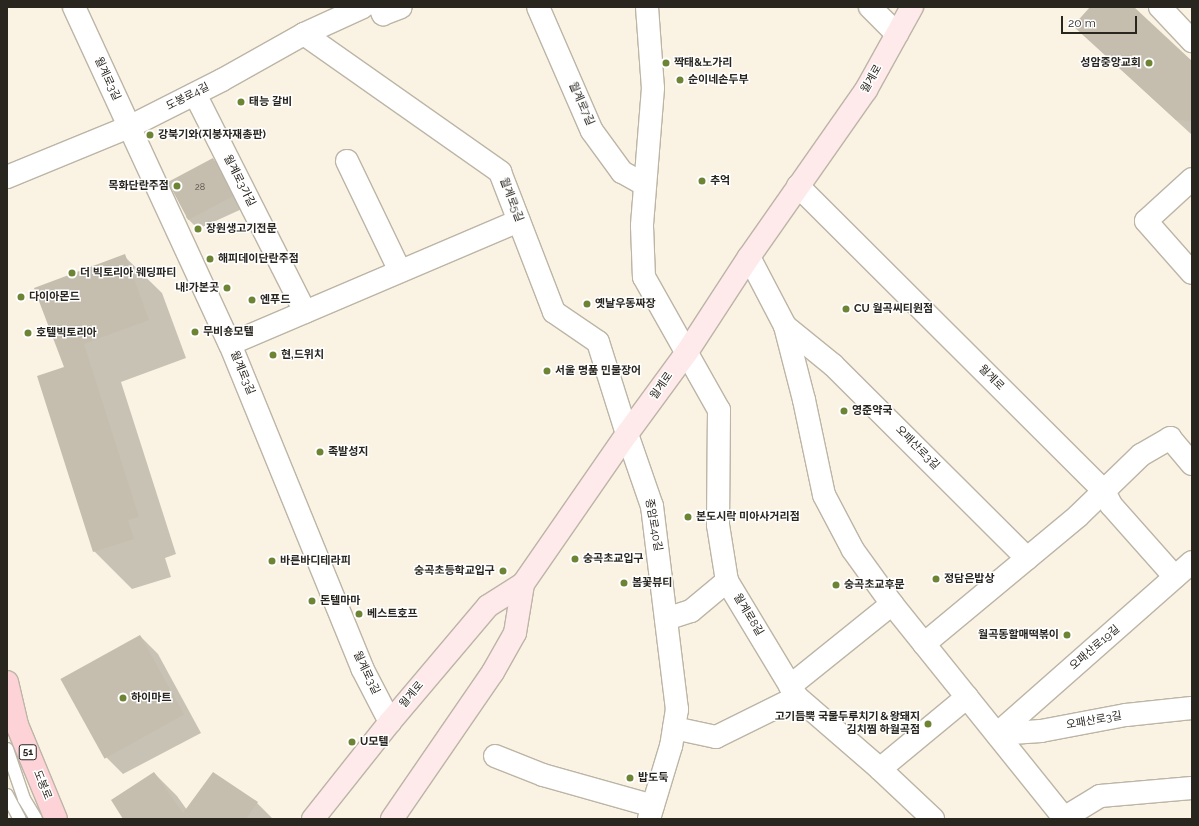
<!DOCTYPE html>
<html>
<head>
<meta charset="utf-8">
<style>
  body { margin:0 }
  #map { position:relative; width:1199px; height:826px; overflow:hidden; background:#faf3e3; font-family:Raleway,"Noto Sans KR",sans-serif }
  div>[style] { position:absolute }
  .shadow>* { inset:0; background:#0003 }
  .building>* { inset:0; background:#c5beaf; transform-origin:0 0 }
  .roads { filter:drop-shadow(1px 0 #bcb5a6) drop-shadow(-1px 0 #bcb5a6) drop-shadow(0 1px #bcb5a6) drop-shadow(0 -1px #bcb5a6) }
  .service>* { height:12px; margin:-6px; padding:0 6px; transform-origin:6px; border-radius:6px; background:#fff }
  .minor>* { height:22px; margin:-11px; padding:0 11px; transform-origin:11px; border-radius:11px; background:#fff }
  .tertiary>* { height:22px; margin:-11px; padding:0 11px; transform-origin:11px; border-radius:11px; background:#fff }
  .secondary>* { height:22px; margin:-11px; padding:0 11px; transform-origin:11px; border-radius:11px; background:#fee9eb }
  .primary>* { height:22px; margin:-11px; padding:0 11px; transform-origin:11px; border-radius:11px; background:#fed3d7 }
  .dots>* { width:11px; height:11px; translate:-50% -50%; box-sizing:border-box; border:2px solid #fff; border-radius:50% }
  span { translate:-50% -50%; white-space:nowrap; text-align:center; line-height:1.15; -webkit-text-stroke:3px #fff; paint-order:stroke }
  .number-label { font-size:9px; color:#504c44 }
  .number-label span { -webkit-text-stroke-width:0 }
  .shield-label span { padding:1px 3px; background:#fff; border:1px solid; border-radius:3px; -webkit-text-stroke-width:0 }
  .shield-label { font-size:10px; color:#292620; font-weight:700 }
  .poi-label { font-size:11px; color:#292620; font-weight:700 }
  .left { translate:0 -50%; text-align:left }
  .right { translate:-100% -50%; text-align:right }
  .street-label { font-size:11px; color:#292620 }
  .frame { position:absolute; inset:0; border:8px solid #292620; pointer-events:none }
  .scale { position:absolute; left:1061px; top:16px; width:76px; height:18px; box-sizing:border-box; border:2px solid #292620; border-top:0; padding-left:5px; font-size:12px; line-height:14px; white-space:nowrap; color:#292620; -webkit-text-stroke:3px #fff; paint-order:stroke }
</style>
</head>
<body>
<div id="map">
  <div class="shadow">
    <div style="clip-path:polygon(1092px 7px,1132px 7px,1192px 62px,1192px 135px,1074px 26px)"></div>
    <div style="clip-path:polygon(213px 159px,225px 171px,244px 208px,198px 229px,186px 217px)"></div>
    <div style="clip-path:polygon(124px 256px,162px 293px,186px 358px,121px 382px,176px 554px,165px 558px,171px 577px,132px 589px,94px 551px,65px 368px)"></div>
    <div style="clip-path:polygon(140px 636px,158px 654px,201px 733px,123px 774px,105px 756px)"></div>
    <div style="clip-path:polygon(154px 773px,177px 796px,187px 810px,257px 803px,273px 819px,125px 819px)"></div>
  </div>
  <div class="building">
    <div style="clip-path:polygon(1090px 7px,1134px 7px,1192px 61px,1192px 121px,1176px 120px,1073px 26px)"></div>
    <div style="left:213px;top:158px;width:43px;height:51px;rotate:62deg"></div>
    <div style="clip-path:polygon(125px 254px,149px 320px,84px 344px,139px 517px,128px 520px,134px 539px,93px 552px,37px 376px,64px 367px,34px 288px)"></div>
    <div style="left:140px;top:635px;width:91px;height:91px;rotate:61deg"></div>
    <div style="clip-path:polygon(154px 772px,183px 813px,213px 772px,258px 802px,246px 819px,123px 819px,111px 800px)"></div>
  </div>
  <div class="roads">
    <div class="service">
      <div style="left:7px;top:749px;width:53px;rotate:71.2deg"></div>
      <div style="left:24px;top:799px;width:23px;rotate:59deg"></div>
      <div style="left:7px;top:795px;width:27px;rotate:62deg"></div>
    </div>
    <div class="minor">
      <div style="left:74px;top:7px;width:371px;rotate:65.2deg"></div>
      <div style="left:230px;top:344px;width:350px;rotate:67.8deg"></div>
      <div style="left:362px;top:668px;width:61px;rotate:62.6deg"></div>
      <div style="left:380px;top:7px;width:8px;rotate:67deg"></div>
      <div style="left:383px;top:14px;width:19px;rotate:-21deg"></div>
      <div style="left:538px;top:7px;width:135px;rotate:66.5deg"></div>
      <div style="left:592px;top:131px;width:51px;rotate:53.8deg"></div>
      <div style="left:622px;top:172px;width:26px;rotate:29deg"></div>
      <div style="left:647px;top:7px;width:81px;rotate:85.8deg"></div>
      <div style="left:653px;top:88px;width:138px;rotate:94.6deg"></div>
      <div style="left:642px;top:226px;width:51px;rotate:87.8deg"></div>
      <div style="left:644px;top:277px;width:153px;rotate:60.6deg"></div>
      <div style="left:719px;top:410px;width:115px;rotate:90.5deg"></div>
      <div style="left:718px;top:525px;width:57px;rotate:80.9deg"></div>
      <div style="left:727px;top:581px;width:135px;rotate:58.9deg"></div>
      <div style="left:797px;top:697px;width:110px;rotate:40.9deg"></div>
      <div style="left:880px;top:769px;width:73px;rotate:43.3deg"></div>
      <div style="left:870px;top:7px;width:38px;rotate:45deg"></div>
      <div style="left:1160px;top:7px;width:47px;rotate:46.7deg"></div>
      <div style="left:304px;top:34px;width:240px;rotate:35.1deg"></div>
      <div style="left:500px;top:172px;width:150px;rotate:68.9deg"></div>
      <div style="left:554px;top:312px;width:53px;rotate:34.3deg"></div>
      <div style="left:598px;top:342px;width:96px;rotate:72.5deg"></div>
      <div style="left:627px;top:434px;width:76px;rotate:70.9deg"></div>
      <div style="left:652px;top:506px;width:205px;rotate:83deg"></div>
      <div style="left:677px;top:709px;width:37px;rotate:99deg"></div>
      <div style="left:671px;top:746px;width:76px;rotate:106.8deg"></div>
      <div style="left:195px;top:94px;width:244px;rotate:63.2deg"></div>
      <div style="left:347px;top:161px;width:122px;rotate:64.3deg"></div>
      <div style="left:7px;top:177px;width:132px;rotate:-22.3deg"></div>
      <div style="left:129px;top:127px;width:104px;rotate:-26.8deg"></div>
      <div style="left:222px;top:80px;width:94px;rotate:-29.3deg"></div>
      <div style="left:304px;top:34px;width:65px;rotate:-24.6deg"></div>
      <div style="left:1192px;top:179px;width:62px;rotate:137.6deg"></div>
      <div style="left:1146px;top:221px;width:69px;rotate:48.5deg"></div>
      <div style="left:798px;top:186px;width:432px;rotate:44.9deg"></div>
      <div style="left:1104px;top:491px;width:16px;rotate:63deg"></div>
      <div style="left:1111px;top:505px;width:96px;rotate:48.4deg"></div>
      <div style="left:785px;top:326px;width:62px;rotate:39.1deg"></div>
      <div style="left:833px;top:365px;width:274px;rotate:44.9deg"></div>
      <div style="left:230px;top:344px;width:314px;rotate:-23.1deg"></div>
      <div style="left:666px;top:619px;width:26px;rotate:-18deg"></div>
      <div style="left:691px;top:611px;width:47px;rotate:-39.8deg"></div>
      <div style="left:924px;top:644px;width:200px;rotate:-39.7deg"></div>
      <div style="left:1078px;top:516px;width:88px;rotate:-44.1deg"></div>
      <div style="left:1141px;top:455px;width:34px;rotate:-30deg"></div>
      <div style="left:1170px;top:438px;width:34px;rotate:50deg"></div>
      <div style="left:790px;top:686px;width:131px;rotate:-38.8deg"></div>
      <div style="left:674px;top:728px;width:43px;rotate:12.1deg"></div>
      <div style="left:716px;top:737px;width:90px;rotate:-26.3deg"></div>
      <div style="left:997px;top:734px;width:260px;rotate:-41.4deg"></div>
      <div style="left:997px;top:734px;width:44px;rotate:-3.9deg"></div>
      <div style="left:1041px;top:731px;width:86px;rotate:-10.7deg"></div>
      <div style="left:1126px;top:715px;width:66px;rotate:-6.1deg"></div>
      <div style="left:495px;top:756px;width:52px;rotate:21.6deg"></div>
      <div style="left:543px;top:775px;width:114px;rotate:15.7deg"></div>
      <div style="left:880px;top:769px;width:113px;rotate:-39.6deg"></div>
      <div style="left:1064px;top:818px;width:42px;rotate:-31.4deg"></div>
      <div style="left:1100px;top:796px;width:92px;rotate:-5deg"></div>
    </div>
    <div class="tertiary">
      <div style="left:749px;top:257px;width:78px;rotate:62.4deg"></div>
      <div style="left:785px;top:326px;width:76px;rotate:75.6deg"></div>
      <div style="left:804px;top:400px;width:97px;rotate:78.1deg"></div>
      <div style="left:824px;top:495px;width:62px;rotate:62.2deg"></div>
      <div style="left:853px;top:550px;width:67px;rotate:54.2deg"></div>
      <div style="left:892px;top:604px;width:276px;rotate:51.2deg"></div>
    </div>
    <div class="secondary">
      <div style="left:313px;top:819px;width:124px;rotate:-51.6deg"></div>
      <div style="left:390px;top:722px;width:152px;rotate:-49.8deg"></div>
      <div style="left:488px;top:606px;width:41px;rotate:-32.2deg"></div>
      <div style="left:523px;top:584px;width:183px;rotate:-55.3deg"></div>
      <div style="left:627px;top:434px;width:102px;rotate:-53.8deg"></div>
      <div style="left:687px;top:352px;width:113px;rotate:-56.9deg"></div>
      <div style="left:749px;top:257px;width:204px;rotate:-55deg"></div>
      <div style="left:866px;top:90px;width:95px;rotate:-61deg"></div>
      <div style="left:392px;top:819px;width:178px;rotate:-55.5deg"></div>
      <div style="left:493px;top:672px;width:45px;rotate:-60.6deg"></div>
      <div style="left:515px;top:633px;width:50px;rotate:-80.7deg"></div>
    </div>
    <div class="primary">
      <div style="left:7px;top:682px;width:44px;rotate:76.9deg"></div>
      <div style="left:17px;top:725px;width:102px;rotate:67.5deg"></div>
    </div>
  </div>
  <div class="dots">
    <div style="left:666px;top:63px;background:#6e8435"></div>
    <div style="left:1149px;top:63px;background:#6e8435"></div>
    <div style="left:680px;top:80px;background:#6e8435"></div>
    <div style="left:241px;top:102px;background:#6e8435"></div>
    <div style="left:150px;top:135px;background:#6e8435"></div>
    <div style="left:702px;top:181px;background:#6e8435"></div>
    <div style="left:177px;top:186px;background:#6e8435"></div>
    <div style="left:198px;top:229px;background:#6e8435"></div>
    <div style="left:210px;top:259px;background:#6e8435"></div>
    <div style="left:72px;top:273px;background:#6e8435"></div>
    <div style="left:227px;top:288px;background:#6e8435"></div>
    <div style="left:21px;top:297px;background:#6e8435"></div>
    <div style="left:252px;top:300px;background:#6e8435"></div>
    <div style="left:587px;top:304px;background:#6e8435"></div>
    <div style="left:846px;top:309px;background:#6e8435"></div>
    <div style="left:195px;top:332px;background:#6e8435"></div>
    <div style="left:28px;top:333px;background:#6e8435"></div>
    <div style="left:273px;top:355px;background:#6e8435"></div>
    <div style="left:547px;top:371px;background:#6e8435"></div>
    <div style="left:844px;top:411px;background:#6e8435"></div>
    <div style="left:320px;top:452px;background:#6e8435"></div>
    <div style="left:688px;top:517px;background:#6e8435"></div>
    <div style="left:575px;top:559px;background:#6e8435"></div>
    <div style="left:272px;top:561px;background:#6e8435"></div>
    <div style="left:503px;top:571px;background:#6e8435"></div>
    <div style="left:936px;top:579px;background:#6e8435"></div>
    <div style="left:624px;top:583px;background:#6e8435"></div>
    <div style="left:836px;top:585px;background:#6e8435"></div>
    <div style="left:312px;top:601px;background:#6e8435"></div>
    <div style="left:359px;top:614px;background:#6e8435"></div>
    <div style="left:1067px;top:635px;background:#6e8435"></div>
    <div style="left:123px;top:698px;background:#6e8435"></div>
    <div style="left:928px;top:724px;background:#6e8435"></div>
    <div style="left:352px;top:742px;background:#6e8435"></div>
    <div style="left:630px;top:778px;background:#6e8435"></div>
  </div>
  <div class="number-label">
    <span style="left:200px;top:187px">28</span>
  </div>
  <div class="shield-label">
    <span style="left:28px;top:752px">51</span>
  </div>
  <div class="poi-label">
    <span class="left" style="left:674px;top:63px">짝태&amp;노가리</span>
    <span class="right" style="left:1141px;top:63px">성암중앙교회</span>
    <span class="left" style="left:688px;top:80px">순이네손두부</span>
    <span class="left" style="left:249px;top:102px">태능 갈비</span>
    <span class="left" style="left:158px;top:135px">강북기와(지붕자재총판)</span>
    <span class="left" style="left:710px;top:181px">추억</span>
    <span class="right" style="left:169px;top:186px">목화단란주점</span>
    <span class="left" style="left:206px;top:229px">장원생고기전문</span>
    <span class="left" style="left:218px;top:259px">해피데이단란주점</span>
    <span class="left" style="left:80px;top:273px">더 빅토리아 웨딩파티</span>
    <span class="right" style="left:219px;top:288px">내!가본곳</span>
    <span class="left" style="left:29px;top:297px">다이아몬드</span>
    <span class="left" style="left:260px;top:300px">엔푸드</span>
    <span class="left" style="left:595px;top:304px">옛날우동짜장</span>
    <span class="left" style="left:854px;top:309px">CU 월곡씨티원점</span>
    <span class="left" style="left:203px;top:332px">무비숑모텔</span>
    <span class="left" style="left:36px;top:333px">호텔빅토리아</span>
    <span class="left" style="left:281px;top:355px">현,드위치</span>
    <span class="left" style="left:555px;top:371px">서울 명품 민물장어</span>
    <span class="left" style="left:852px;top:411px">영준약국</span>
    <span class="left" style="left:328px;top:452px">족발성지</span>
    <span class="left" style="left:696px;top:517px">본도시락 미아사거리점</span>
    <span class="left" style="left:583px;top:559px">숭곡초교입구</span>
    <span class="left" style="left:280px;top:561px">바른바디테라피</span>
    <span class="right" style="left:495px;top:571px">숭곡초등학교입구</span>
    <span class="left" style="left:944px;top:579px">정담은밥상</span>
    <span class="left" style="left:632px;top:583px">봄꽃뷰티</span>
    <span class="left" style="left:844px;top:585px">숭곡초교후문</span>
    <span class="left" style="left:320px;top:601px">돈텔마마</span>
    <span class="left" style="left:367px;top:614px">베스트호프</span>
    <span class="right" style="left:1059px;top:635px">월곡동할매떡볶이</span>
    <span class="left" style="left:131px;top:698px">하이마트</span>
    <span class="right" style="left:920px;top:724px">고기듬뿍 국물두루치기＆왕돼지<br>김치찜 하월곡점</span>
    <span class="left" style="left:360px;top:742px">U모텔</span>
    <span class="left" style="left:638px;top:778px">밥도둑</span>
  </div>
  <div class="street-label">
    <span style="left:107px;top:79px;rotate:65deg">월계로3길</span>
    <span style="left:872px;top:79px;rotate:-60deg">월계로</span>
    <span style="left:188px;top:97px;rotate:-27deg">도봉로4길</span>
    <span style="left:581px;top:104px;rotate:66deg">월계로7길</span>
    <span style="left:239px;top:181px;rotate:63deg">월계로3가길</span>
    <span style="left:511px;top:200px;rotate:69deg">월계로5길</span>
    <span style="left:242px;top:373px;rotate:68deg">월계로3길</span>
    <span style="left:991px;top:378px;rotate:45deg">월계로</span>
    <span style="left:662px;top:386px;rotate:-55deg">월계로</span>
    <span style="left:917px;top:448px;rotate:45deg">오패산로3길</span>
    <span style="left:653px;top:525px;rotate:80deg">종암로40길</span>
    <span style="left:748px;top:615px;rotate:59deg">월계로8길</span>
    <span style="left:1095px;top:648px;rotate:-41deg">오패산로19길</span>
    <span style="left:366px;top:673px;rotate:64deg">월계로3길</span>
    <span style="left:412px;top:695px;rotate:-50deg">월계로</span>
    <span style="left:1094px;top:721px;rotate:-10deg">오패산로3길</span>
    <span style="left:42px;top:785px;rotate:68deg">도봉로</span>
  </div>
  <div class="frame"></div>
  <div class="scale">20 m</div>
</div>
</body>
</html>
